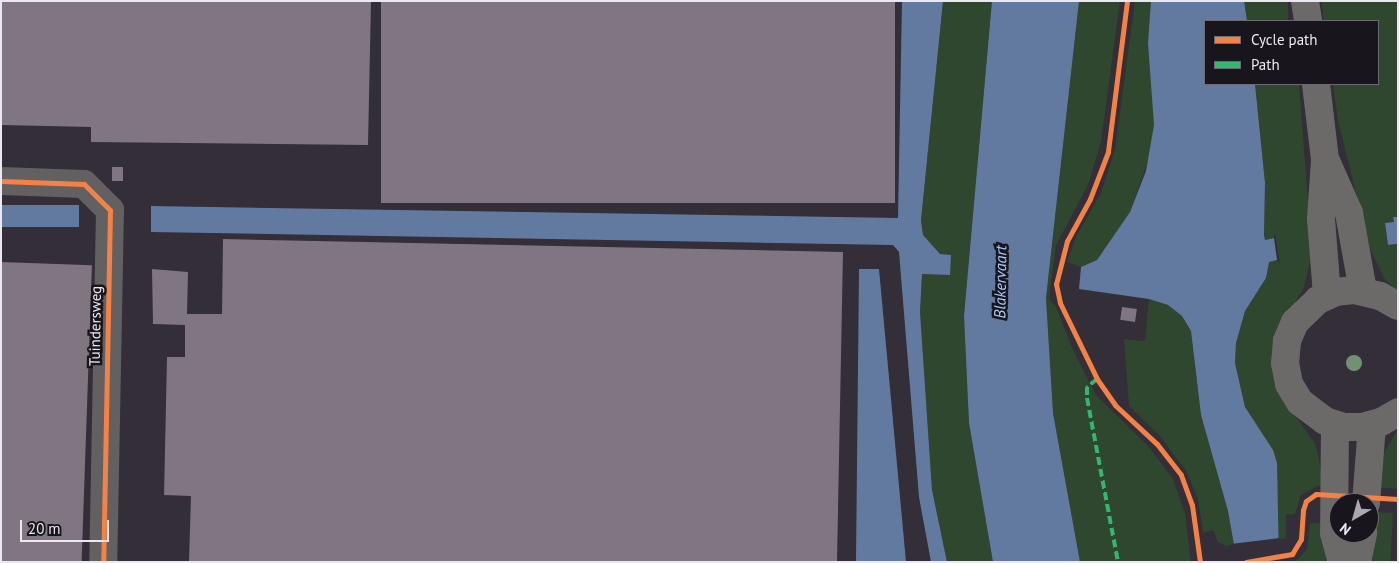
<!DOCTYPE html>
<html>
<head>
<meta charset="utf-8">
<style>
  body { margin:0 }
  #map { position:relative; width:1399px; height:563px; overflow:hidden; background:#332e38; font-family:"PT Sans",sans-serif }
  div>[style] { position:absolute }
  .green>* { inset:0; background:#2e472e; transform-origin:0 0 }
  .water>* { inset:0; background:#627a9f; transform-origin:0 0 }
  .pier>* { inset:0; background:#332e38 }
  .building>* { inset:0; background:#7f7681; transform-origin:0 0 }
  .minor>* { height:28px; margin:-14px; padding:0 14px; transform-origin:14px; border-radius:14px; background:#626060 }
  .major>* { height:28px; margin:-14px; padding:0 14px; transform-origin:14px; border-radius:14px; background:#6c6a69 }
  .quiet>* { height:4px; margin-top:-2px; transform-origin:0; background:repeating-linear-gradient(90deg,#33b770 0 8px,transparent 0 12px) }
  .cycleway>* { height:5px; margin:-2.5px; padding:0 2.5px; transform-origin:2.5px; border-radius:2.5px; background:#f48246 }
  .trees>* { width:16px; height:16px; margin:-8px; border-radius:50%; background:#739074 }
  span { translate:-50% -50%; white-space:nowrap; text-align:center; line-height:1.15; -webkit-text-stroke:5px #18161c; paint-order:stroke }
  .street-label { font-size:15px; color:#ece8f2 }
  .water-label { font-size:16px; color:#a9c9fc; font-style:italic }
  .frame { position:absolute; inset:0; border:2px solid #ece8f2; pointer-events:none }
  .legend { position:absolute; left:1204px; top:20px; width:175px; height:65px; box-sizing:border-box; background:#18161c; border:1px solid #6d6a72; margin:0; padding:6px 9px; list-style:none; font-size:15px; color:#ece8f2 }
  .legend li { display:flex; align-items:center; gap:10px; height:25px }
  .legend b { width:25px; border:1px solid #6d6a72 }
  .north { position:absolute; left:1329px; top:493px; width:50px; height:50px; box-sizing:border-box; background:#18161c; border:1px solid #6d6a72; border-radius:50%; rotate:218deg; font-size:14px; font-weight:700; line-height:20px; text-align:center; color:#ece8f2 }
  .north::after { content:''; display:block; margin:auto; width:18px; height:22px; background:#aba7b1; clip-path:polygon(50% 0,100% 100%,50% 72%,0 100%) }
  .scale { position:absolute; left:20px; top:520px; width:89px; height:22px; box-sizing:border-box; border:2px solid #ece8f2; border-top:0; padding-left:6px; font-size:15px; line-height:18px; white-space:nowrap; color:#ece8f2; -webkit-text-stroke:4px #18161c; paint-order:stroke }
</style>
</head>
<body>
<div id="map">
  <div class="green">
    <div style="clip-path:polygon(943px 1px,992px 1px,964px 316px,969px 423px,993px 562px,947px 562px,932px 490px,920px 312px,922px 274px,950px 275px,950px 255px,940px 254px,923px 235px,921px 220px)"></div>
    <div style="clip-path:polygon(1079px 1px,1120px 1px,1101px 142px,1088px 185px,1056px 245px,1049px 299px,1056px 307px,1073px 350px,1096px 395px,1149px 447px,1173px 479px,1185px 513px,1191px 562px,1080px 562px,1053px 413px,1046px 298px)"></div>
    <div style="clip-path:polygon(1135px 1px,1151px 1px,1154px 125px,1150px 156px,1130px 212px,1097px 260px,1081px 267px,1067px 262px,1076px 237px,1101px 193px,1115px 149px)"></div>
    <div style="left:1244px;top:1px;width:44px;height:20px"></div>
    <div style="clip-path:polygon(1321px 1px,1398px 1px,1398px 217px,1393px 217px,1394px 222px,1385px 223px,1388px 245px,1397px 244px,1398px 292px,1384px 278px,1370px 249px,1338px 121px,1333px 84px,1378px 84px,1378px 21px,1324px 21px)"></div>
    <div style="clip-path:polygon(1255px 84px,1299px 84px,1312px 253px,1304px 287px,1288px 315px,1291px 409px,1316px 445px,1324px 487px,1318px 486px,1301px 495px,1295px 514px,1286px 515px,1286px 538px,1277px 540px,1259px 432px,1245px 407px,1235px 363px,1236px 343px,1245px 311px,1266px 278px,1268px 262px,1277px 260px,1280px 264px,1275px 233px,1274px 238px,1265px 240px,1264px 235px,1265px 183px)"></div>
    <div style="clip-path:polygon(1149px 299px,1168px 305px,1182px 316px,1191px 331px,1201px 415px,1228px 511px,1234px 545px,1226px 546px,1218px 542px,1213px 530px,1203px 533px,1198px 499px,1186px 471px,1160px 436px,1129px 406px,1124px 339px,1145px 341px)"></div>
    <div style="clip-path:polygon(1398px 429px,1398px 489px,1375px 487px,1385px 451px)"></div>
    <div style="left:1374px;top:512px;width:19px;height:50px;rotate:3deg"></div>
    <div style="clip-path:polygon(1310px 523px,1324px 523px,1326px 562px,1295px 562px,1307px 549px)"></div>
  </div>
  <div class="water">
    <div style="clip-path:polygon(902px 1px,943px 1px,921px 220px,923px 235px,940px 254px,951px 255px,950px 275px,922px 274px,920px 312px,932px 490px,947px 562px,931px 562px,919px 497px,899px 252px,893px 245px,151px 232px,151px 206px,898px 218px)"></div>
    <div style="clip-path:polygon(992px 1px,1079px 1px,1046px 298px,1053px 413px,1080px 562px,993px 562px,969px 423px,964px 316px)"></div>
    <div style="clip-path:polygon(1151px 1px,1244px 1px,1247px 21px,1205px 21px,1205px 84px,1255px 84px,1265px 183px,1264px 235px,1265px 240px,1274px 238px,1277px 260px,1269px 262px,1266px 278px,1245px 311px,1236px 343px,1235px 363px,1245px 407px,1273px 450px,1277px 463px,1279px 562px,1234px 545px,1228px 511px,1201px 415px,1191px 331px,1182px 316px,1168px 305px,1149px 299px,1079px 289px,1081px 267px,1097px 260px,1130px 212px,1146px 171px,1154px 125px,1148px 43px)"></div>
    <div style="left:1px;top:205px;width:78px;height:22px"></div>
    <div style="clip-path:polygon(1393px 217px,1398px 217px,1398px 248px,1397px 244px,1388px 245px,1385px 223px,1394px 222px)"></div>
    <div style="clip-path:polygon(859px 269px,879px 269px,906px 562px,856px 562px)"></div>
  </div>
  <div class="pier">
    <div style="clip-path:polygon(1279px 538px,1281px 562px,1234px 562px,1231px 544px)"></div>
  </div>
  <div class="building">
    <div style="clip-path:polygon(1px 1px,371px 1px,368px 145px,91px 142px,91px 127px,1px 125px)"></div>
    <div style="left:381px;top:1px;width:514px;height:202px"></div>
    <div style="left:112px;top:167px;width:11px;height:14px"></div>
    <div style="clip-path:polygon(223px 239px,843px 252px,837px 562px,189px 562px,191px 496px,164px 495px,167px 357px,185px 357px,185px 325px,153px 324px,152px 269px,188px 272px,187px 314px,222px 314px)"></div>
    <div style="left:1px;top:262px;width:91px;height:300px;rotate:2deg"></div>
    <div style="left:1122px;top:307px;width:15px;height:13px;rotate:8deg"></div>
  </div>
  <div class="minor">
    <div style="left:1px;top:181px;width:83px;rotate:2.1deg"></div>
    <div style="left:84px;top:184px;width:37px;rotate:45deg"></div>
    <div style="left:110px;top:210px;width:352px;rotate:91.1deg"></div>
  </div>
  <div class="major">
    <div style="left:1305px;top:1px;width:20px;rotate:81deg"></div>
    <div style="left:1316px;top:84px;width:77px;rotate:83.2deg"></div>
    <div style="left:1325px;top:160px;width:59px;rotate:93.9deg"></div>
    <div style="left:1321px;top:219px;width:77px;rotate:85.5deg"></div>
    <div style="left:1326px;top:161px;width:57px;rotate:66.1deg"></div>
    <div style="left:1349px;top:213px;width:79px;rotate:79.8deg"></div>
    <div style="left:1398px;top:306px;width:21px;rotate:-151deg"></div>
    <div style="left:1380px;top:296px;width:27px;rotate:-167deg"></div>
    <div style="left:1354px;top:290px;width:18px;rotate:174deg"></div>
    <div style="left:1336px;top:292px;width:20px;rotate:156deg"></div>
    <div style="left:1318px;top:300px;width:32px;rotate:136deg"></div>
    <div style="left:1295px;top:322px;width:21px;rotate:113deg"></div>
    <div style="left:1287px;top:341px;width:22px;rotate:95deg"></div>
    <div style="left:1285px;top:363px;width:21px;rotate:79deg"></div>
    <div style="left:1289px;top:384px;width:21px;rotate:59deg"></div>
    <div style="left:1300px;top:402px;width:31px;rotate:37deg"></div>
    <div style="left:1325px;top:421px;width:20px;rotate:18deg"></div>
    <div style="left:1344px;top:427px;width:18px"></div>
    <div style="left:1362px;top:427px;width:20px;rotate:-15deg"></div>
    <div style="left:1381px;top:422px;width:20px;rotate:-30deg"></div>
    <div style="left:1335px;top:425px;width:108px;rotate:90.5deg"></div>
    <div style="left:1334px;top:533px;width:30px;rotate:75deg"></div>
    <div style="left:1366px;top:503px;width:78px;rotate:-85.6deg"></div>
    <div style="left:1357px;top:562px;width:30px;rotate:-78deg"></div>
  </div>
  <div class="quiet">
    <div style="left:1097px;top:379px;width:13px;rotate:141deg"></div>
    <div style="left:1087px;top:387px;width:11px;rotate:90deg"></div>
    <div style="left:1087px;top:398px;width:167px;rotate:79.3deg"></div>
  </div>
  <div class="cycleway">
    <div style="left:1127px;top:1px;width:152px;rotate:97.2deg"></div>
    <div style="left:1108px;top:152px;width:50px;rotate:111deg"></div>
    <div style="left:1090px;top:199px;width:48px;rotate:118.7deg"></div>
    <div style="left:1067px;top:241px;width:44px;rotate:104.3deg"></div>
    <div style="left:1056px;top:284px;width:19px;rotate:78deg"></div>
    <div style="left:1060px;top:303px;width:85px;rotate:64deg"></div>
    <div style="left:1097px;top:379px;width:32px;rotate:55deg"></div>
    <div style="left:1115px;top:405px;width:57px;rotate:42.9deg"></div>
    <div style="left:1157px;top:444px;width:39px;rotate:52deg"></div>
    <div style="left:1181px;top:475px;width:32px;rotate:70deg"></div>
    <div style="left:1192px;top:505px;width:58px;rotate:82deg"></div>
    <div style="left:1px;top:181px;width:83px;rotate:2.1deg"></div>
    <div style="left:84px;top:184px;width:37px;rotate:45deg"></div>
    <div style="left:110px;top:210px;width:352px;rotate:91.1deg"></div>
    <div style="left:1246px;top:562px;width:47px;rotate:-9.9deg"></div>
    <div style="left:1292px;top:554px;width:17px;rotate:-59deg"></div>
    <div style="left:1301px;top:539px;width:29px;rotate:-86deg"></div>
    <div style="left:1303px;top:510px;width:9px;rotate:-72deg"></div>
    <div style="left:1306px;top:501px;width:12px;rotate:-35deg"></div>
    <div style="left:1316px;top:494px;width:82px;rotate:3.5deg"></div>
  </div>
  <div class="trees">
    <div style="left:1354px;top:363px"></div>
  </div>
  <div class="street-label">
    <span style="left:95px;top:326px;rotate:-89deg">Tuindersweg</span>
  </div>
  <div class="water-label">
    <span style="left:1000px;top:282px;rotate:-89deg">Blakervaart</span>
  </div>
  <div class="frame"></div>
  <ul class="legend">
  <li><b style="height:6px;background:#f48246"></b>Cycle path</li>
  <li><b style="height:6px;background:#33b770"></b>Path</li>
  </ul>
  <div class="north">N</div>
  <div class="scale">20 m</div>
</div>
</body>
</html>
